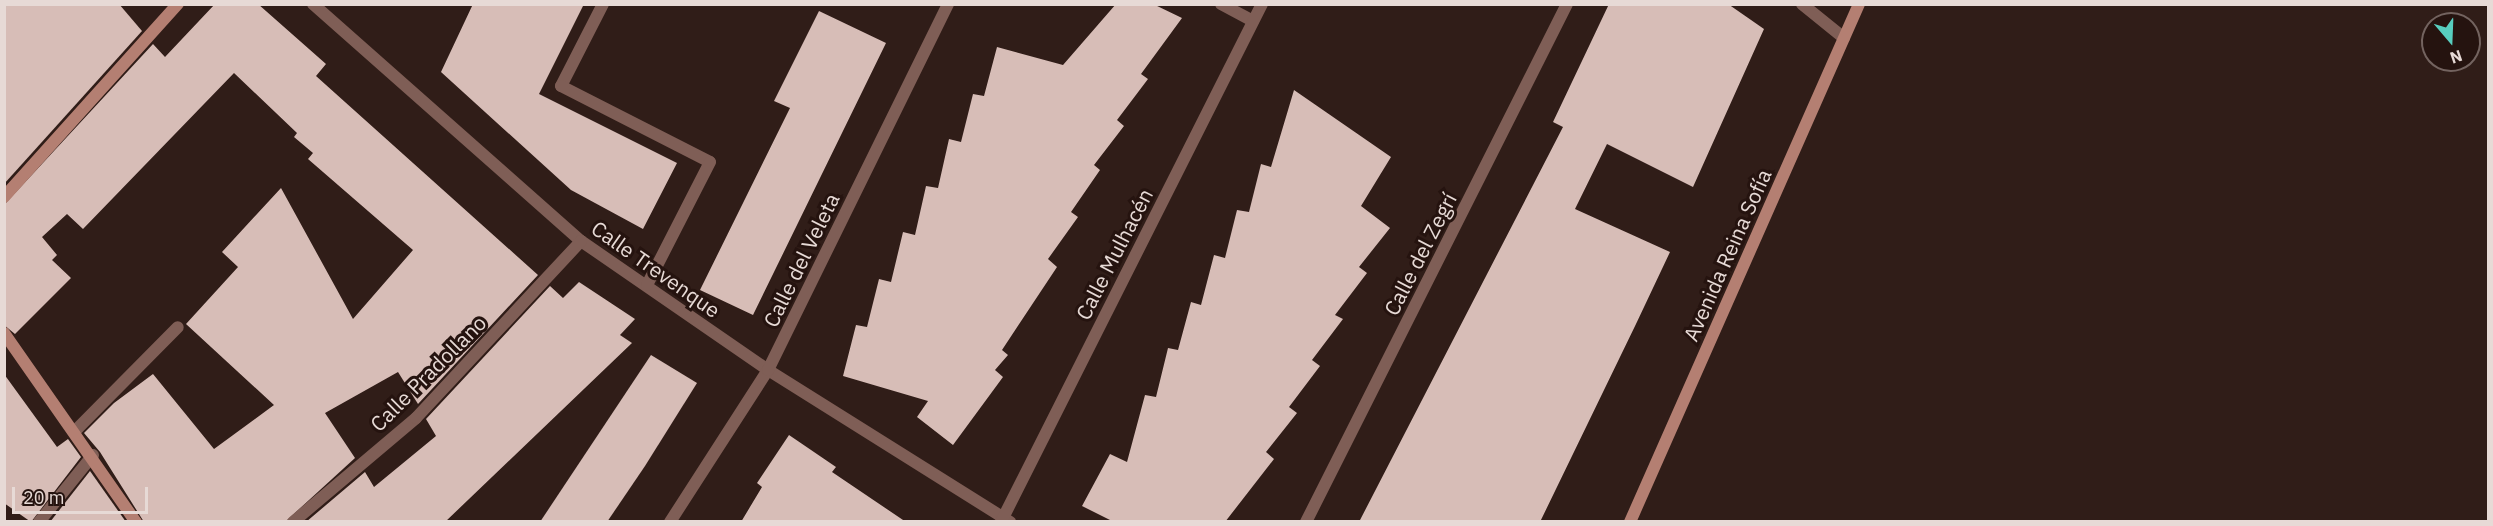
<!DOCTYPE html>
<html>
<head>
<meta charset="utf-8">
<style>
  body { margin:0 }
  #map { position:relative; width:2493px; height:526px; overflow:hidden; background:#301d18; font-family:"IBM Plex Sans",sans-serif }
  div>[style] { position:absolute }
  .building>* { inset:0; background:#d7bdb7 }
  .street>* { height:12px; margin:-6px; padding:0 6px; transform-origin:6px; border-radius:6px; background:#7f5e56 }
  .secondary>* { height:12px; margin:-6px; padding:0 6px; transform-origin:6px; border-radius:6px; background:#b47f72 }
  span { translate:-50% -50%; white-space:nowrap; text-align:center; line-height:1.15; -webkit-text-stroke:6px #25130f; paint-order:stroke }
  .street-label { font-size:21px; color:#e7dad6 }
  .frame { position:absolute; inset:0; border:6px solid #e7dad6; pointer-events:none }
  .north { position:absolute; left:2421px; top:12px; width:60px; height:60px; box-sizing:border-box; background:#25130f; border:2px solid #73635f; border-radius:50%; rotate:161deg; font-size:16px; font-weight:700; line-height:24px; text-align:center; color:#e7dad6 }
  .north::after { content:''; display:block; margin:auto; width:21px; height:27px; background:#58cebf; clip-path:polygon(50% 0,100% 100%,50% 72%,0 100%) }
  .scale { position:absolute; left:12px; top:487px; width:136px; height:27px; box-sizing:border-box; border:3px solid #e7dad6; border-top:0; padding-left:8px; font-size:18px; line-height:21px; white-space:nowrap; color:#e7dad6; -webkit-text-stroke:4px #25130f; paint-order:stroke }
</style>
</head>
<body>
<div id="map">
  <div class="building">
    <div style="clip-path:polygon(4px 4px,119px 4px,142px 31px,4px 184px)"></div>
    <div style="clip-path:polygon(215px 4px,258px 4px,326px 64px,316px 76px,538px 275px,418px 404px,398px 372px,325px 413px,355px 458px,285px 522px,144px 522px,100px 452px,84px 433px,114px 403px,153px 374px,214px 449px,274px 405px,186px 324px,238px 267px,222px 252px,281px 188px,353px 319px,413px 250px,308px 159px,313px 153px,294px 137px,297px 133px,234px 73px,83px 229px,67px 214px,42px 237px,57px 255px,52px 260px,71px 278px,15px 334px,4px 325px,4px 205px,153px 44px,165px 57px)"></div>
    <div style="clip-path:polygon(473px 4px,584px 4px,539px 94px,677px 163px,643px 229px,571px 190px,441px 72px)"></div>
    <div style="clip-path:polygon(1116px 4px,1153px 4px,1182px 18px,1141px 74px,1148px 79px,1117px 120px,1124px 126px,1094px 165px,1100px 170px,1071px 212px,1078px 217px,1048px 259px,1057px 267px,1002px 350px,1008px 355px,995px 370px,1003px 377px,953px 445px,917px 417px,928px 401px,843px 376px,856px 325px,867px 327px,879px 279px,891px 282px,903px 232px,915px 235px,926px 186px,938px 188px,949px 139px,961px 142px,973px 94px,984px 96px,997px 47px,1063px 65px)"></div>
    <div style="clip-path:polygon(1609px 4px,1728px 4px,1764px 29px,1693px 187px,1607px 144px,1575px 209px,1670px 252px,1636px 324px,1540px 522px,1359px 522px,1563px 127px,1553px 122px)"></div>
    <div style="clip-path:polygon(819px 11px,886px 43px,753px 315px,700px 290px,790px 108px,774px 101px)"></div>
    <div style="clip-path:polygon(1294px 90px,1391px 157px,1361px 206px,1390px 228px,1359px 267px,1367px 273px,1335px 315px,1343px 319px,1312px 360px,1320px 366px,1289px 407px,1297px 413px,1266px 452px,1274px 459px,1225px 522px,1114px 522px,1082px 506px,1110px 454px,1127px 462px,1145px 395px,1156px 397px,1168px 348px,1178px 350px,1191px 302px,1201px 305px,1214px 255px,1225px 258px,1237px 210px,1249px 212px,1261px 164px,1271px 167px)"></div>
    <div style="clip-path:polygon(579px 282px,635px 319px,620px 335px,632px 343px,445px 522px,306px 522px,365px 472px,374px 487px,436px 436px,426px 419px,550px 286px,563px 298px)"></div>
    <div style="clip-path:polygon(651px 355px,697px 383px,645px 466px,607px 522px,540px 522px)"></div>
    <div style="clip-path:polygon(4px 374px,57px 447px,68px 439px,81px 457px,31px 522px,4px 503px)"></div>
    <div style="clip-path:polygon(789px 435px,836px 467px,832px 472px,906px 522px,741px 522px,762px 487px,757px 483px)"></div>
    <div style="clip-path:polygon(90px 471px,126px 522px,50px 522px)"></div>
  </div>
  <div class="street">
    <div style="left:313px;top:4px;width:358px;rotate:41.5deg"></div>
    <div style="left:581px;top:241px;width:227px;rotate:34.6deg"></div>
    <div style="left:768px;top:370px;width:286px;rotate:32.1deg"></div>
    <div style="left:603px;top:4px;width:92px;rotate:117.1deg"></div>
    <div style="left:561px;top:86px;width:167px;rotate:27deg"></div>
    <div style="left:710px;top:162px;width:138px;rotate:117.1deg"></div>
    <div style="left:1221px;top:4px;width:36px;rotate:28deg"></div>
    <div style="left:1802px;top:4px;width:54px;rotate:39deg"></div>
    <div style="left:75px;top:431px;width:146px;rotate:-45.3deg"></div>
    <div style="left:39px;top:522px;width:86px;rotate:-51.1deg"></div>
    <div style="left:293px;top:522px;width:161px;rotate:-40.2deg"></div>
    <div style="left:416px;top:418px;width:242px;rotate:-47deg"></div>
    <div style="left:670px;top:522px;width:181px;rotate:-57.2deg"></div>
    <div style="left:768px;top:370px;width:408px;rotate:-63.8deg"></div>
    <div style="left:1001px;top:522px;width:580px;rotate:-63.26deg"></div>
    <div style="left:1306px;top:522px;width:580px;rotate:-63.26deg"></div>
  </div>
  <div class="secondary">
    <div style="left:4px;top:197px;width:260px;rotate:-48deg"></div>
    <div style="left:4px;top:333px;width:231px;rotate:55.1deg"></div>
    <div style="left:1630px;top:522px;width:566px;rotate:-66.15deg"></div>
  </div>
  <div class="street-label">
    <span style="left:1114px;top:254px;rotate:-63deg">Calle Mulhacén</span>
    <span style="left:1420px;top:254px;rotate:-63deg">Calle del Zegrí</span>
    <span style="left:1727px;top:255px;rotate:-66deg">Avenida Reina Sofía</span>
    <span style="left:801px;top:260px;rotate:-64deg">Calle del Veleta</span>
    <span style="left:656px;top:269px;rotate:35deg">Calle Trevenque</span>
    <span style="left:428px;top:373px;rotate:-45deg">Calle Pradollano</span>
  </div>
  <div class="frame"></div>
  <div class="north">N</div>
  <div class="scale">20 m</div>
</div>
</body>
</html>
